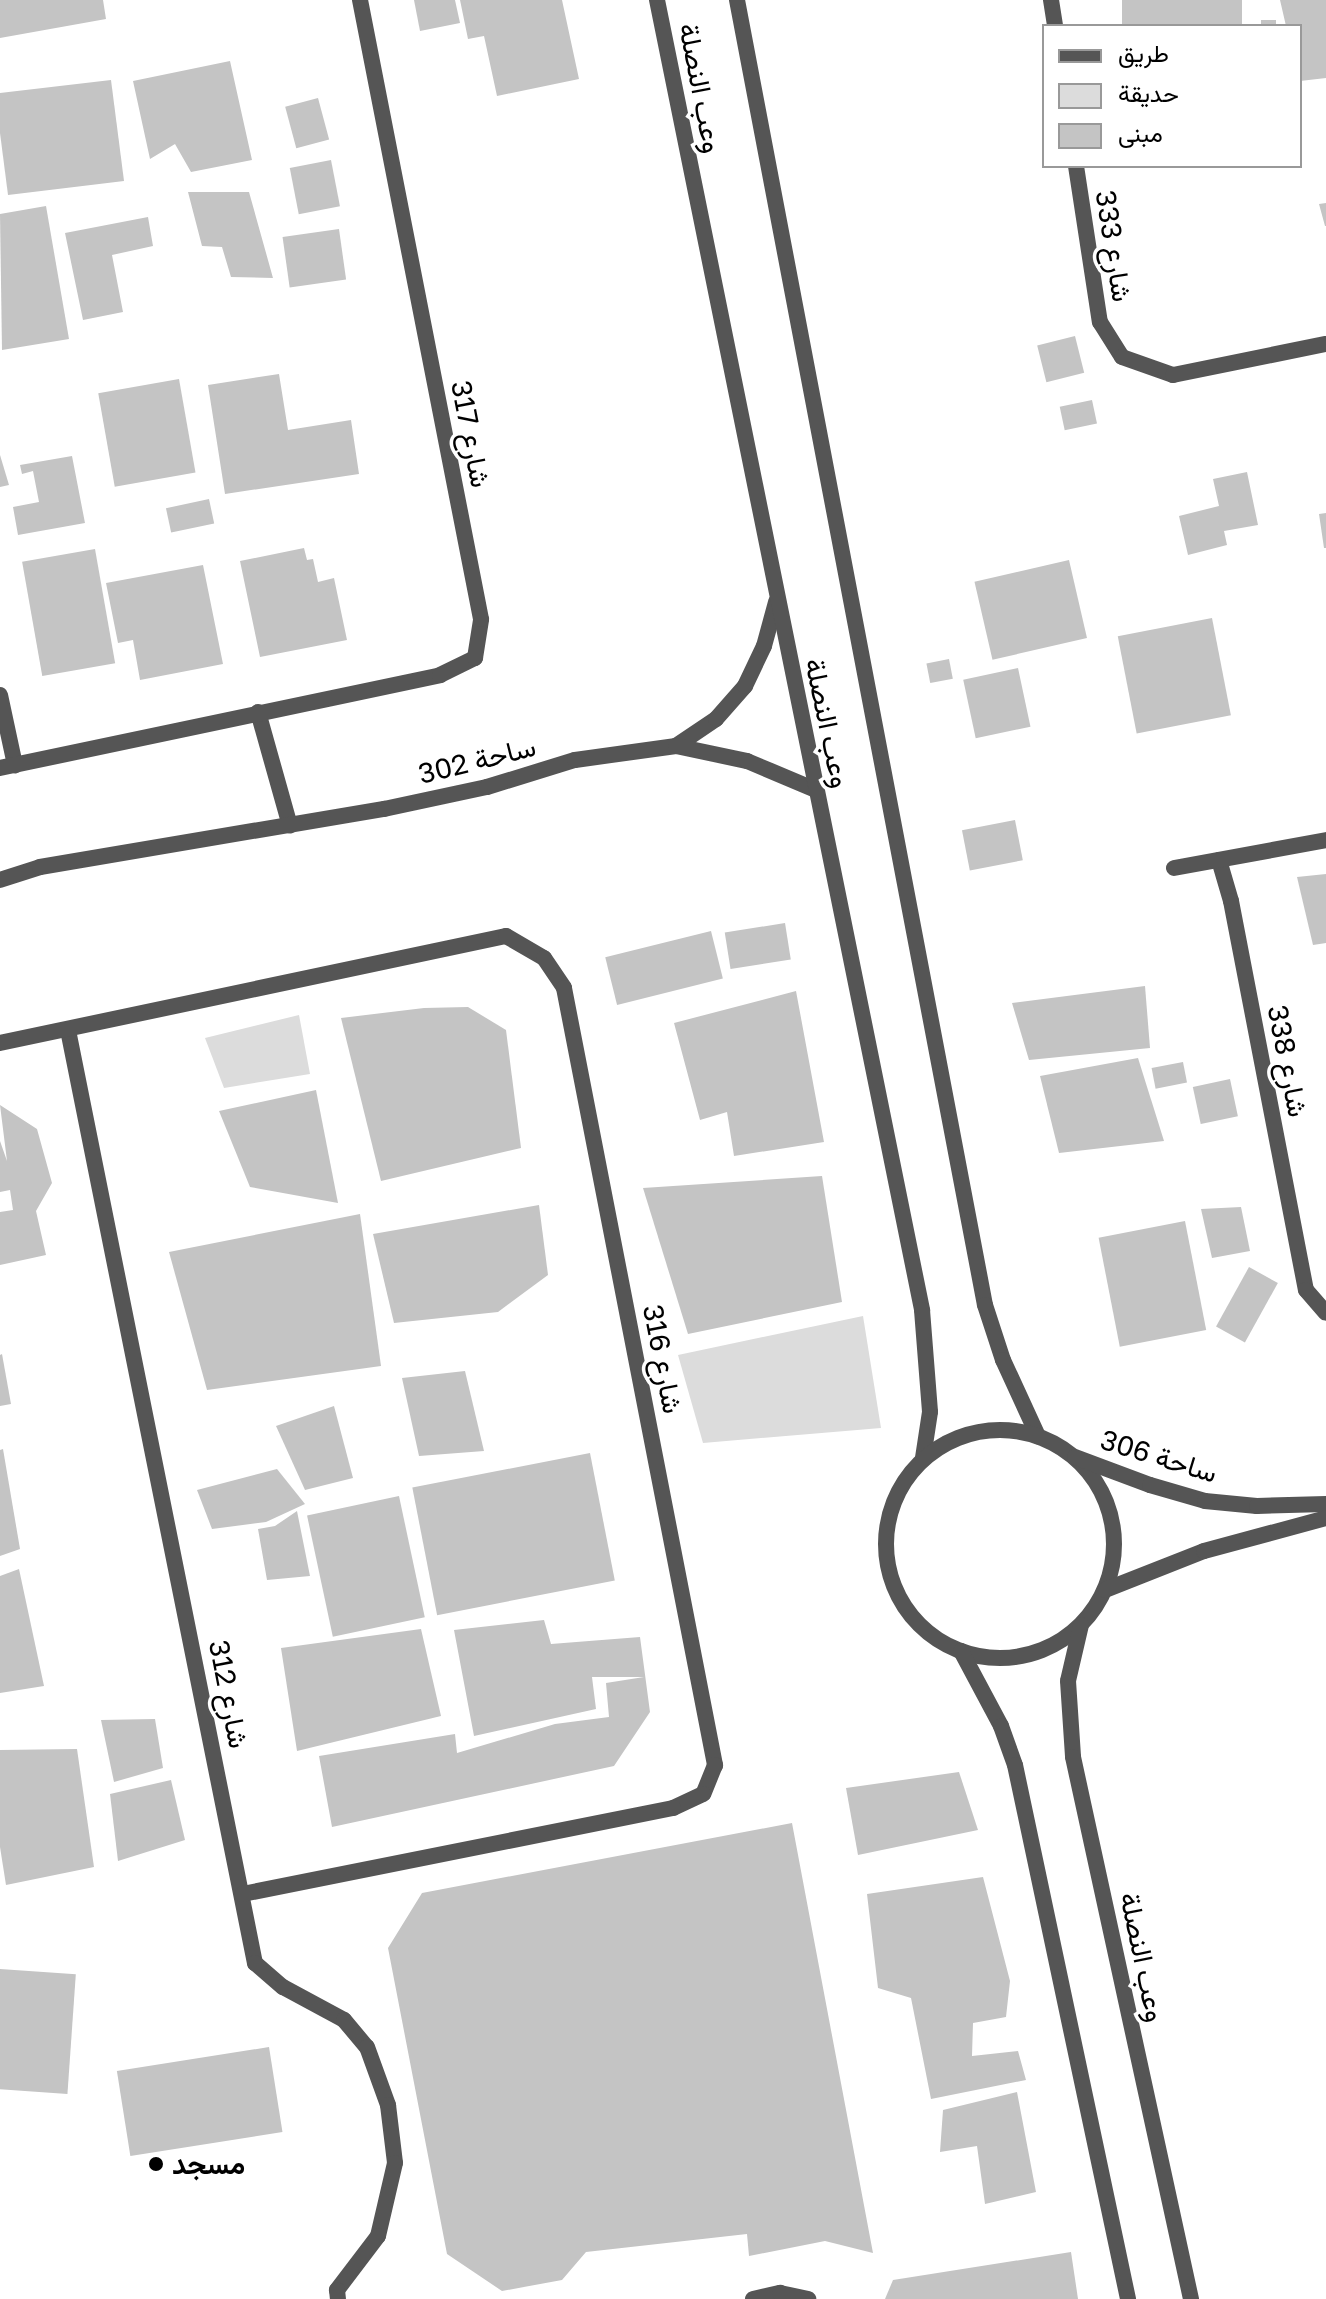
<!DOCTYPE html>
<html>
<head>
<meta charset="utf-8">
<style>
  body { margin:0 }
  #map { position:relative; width:1326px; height:2299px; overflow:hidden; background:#fff; font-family:"Golos Text",Vazirmatn,sans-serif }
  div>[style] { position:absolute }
  .green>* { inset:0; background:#dcdcdc }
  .building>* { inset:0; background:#c4c4c4; transform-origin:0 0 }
  .minor>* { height:16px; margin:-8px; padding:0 8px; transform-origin:8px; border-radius:8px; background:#555 }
  .tertiary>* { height:16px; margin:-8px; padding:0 8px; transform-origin:8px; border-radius:8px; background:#555 }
  .tertiary>.ring { margin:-8px; padding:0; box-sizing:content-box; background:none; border:16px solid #555; border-radius:50% }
  .dots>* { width:22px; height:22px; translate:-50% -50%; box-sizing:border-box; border:4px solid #fff; border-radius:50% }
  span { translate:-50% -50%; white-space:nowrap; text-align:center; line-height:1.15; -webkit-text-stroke:7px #fff; paint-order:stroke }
  .street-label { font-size:28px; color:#000 }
  .poi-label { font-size:28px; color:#000; font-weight:700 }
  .left { translate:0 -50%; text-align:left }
  .legend { position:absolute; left:1042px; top:24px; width:260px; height:144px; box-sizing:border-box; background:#fff; border:2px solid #999; margin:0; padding:10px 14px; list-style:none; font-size:24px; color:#000 }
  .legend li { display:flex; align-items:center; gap:16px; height:40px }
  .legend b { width:40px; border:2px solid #999 }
</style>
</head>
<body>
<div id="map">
  <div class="green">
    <div style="clip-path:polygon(299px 1015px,310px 1074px,224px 1088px,205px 1038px)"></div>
    <div style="clip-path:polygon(863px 1316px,881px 1428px,703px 1443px,678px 1355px)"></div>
  </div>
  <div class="building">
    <div style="clip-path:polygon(0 0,103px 0,106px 19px,0 38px)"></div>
    <div style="clip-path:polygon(414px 0,455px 0,460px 23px,420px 31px)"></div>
    <div style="clip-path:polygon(460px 0,562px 0,579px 79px,497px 96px,484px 36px,468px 39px)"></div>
    <div style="left:1122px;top:0;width:120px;height:26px"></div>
    <div style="clip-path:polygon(1280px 0,1326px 0,1326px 78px,1300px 81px,1300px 26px,1286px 26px)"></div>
    <div style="left:1261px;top:20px;width:15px;height:6px"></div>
    <div style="clip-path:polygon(230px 61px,252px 160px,191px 172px,175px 144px,150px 159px,133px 81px)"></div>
    <div style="clip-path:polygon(111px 80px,124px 181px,8px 195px,0 133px,0 93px)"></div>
    <div style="left:318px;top:98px;width:43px;height:34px;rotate:75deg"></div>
    <div style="left:331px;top:160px;width:47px;height:42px;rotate:79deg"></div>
    <div style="clip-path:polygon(188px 192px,249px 192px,273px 278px,231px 277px,222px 247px,202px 246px)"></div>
    <div style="clip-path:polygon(1326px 203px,1326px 226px,1325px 226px,1319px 204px)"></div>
    <div style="clip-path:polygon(46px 206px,69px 339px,2px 350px,0 214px)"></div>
    <div style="clip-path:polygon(148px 217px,153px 246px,112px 255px,123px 312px,83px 320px,65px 233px)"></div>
    <div style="left:339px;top:229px;width:51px;height:57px;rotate:82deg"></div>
    <div style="left:1075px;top:336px;width:38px;height:39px;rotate:76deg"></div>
    <div style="clip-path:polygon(279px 374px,288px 430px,351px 420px,359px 474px,225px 494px,208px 385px)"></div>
    <div style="left:179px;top:379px;width:95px;height:82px;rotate:80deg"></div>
    <div style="left:1092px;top:400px;width:24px;height:33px;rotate:78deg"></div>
    <div style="clip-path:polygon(0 455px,9px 485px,0 487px)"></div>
    <div style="clip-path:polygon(72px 456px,85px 523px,18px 535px,13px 507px,39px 502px,33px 471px,22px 474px,20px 465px)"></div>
    <div style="clip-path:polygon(1247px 472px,1258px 525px,1224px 531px,1227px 545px,1188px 555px,1179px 516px,1219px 506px,1213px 479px)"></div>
    <div style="left:209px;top:499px;width:25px;height:44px;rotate:78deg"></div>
    <div style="clip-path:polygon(1326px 513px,1326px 548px,1324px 548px,1319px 514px)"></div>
    <div style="clip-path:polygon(304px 548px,307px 560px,313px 559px,318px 582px,334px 578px,347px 640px,260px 657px,240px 561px)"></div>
    <div style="left:95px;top:549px;width:116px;height:74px;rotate:80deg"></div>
    <div style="left:1069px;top:560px;width:80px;height:97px;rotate:77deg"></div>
    <div style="clip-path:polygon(203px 565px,223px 664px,140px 680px,133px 640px,118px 643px,106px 583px)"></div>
    <div style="left:1212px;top:618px;width:99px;height:96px;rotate:79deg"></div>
    <div style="left:949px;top:659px;width:20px;height:23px;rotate:79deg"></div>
    <div style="left:1018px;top:668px;width:60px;height:56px;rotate:78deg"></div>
    <div style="left:1015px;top:820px;width:41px;height:54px;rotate:79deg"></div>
    <div style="clip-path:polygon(1326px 874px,1326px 943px,1313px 945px,1297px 877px)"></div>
    <div style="left:785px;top:923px;width:37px;height:61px;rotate:81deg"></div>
    <div style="left:711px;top:931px;width:49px;height:109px;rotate:76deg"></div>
    <div style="clip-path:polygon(1145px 986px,1150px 1048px,1029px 1060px,1012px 1003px)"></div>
    <div style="clip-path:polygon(796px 991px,824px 1142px,734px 1156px,727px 1112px,700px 1120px,674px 1023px)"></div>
    <div style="clip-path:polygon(468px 1007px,506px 1030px,521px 1148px,381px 1181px,341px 1018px,424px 1008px)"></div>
    <div style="clip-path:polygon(1138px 1058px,1164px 1141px,1059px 1153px,1040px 1076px)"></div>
    <div style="left:1183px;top:1062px;width:21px;height:32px;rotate:79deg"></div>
    <div style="left:1230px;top:1079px;width:38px;height:38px;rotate:78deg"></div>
    <div style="clip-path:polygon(316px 1090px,338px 1203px,250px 1187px,219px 1111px)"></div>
    <div style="clip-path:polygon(0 1105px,37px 1129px,52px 1183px,36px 1211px,46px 1255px,0 1265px,0 1212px,13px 1210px,10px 1190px,0 1192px,0 1141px,7px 1161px)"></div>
    <div style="clip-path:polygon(822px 1176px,842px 1302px,688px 1334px,643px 1188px)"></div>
    <div style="clip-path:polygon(539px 1205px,548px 1275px,498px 1312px,394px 1323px,373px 1234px)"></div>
    <div style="clip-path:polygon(1241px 1207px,1250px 1251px,1212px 1258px,1201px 1209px)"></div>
    <div style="clip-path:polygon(360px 1214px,381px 1366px,207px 1390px,169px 1252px)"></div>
    <div style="left:1185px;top:1221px;width:111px;height:88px;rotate:79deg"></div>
    <div style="left:1249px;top:1267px;width:33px;height:68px;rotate:29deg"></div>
    <div style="clip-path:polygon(2px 1354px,11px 1404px,0 1406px,0 1355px)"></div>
    <div style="clip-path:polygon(465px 1371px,484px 1451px,419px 1456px,402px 1378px)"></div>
    <div style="clip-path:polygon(334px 1406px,353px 1478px,305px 1490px,276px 1426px)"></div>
    <div style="clip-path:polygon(3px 1449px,20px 1549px,0 1556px,0 1450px)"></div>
    <div style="left:590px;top:1453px;width:130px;height:181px;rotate:79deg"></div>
    <div style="clip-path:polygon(277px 1469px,305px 1504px,266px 1522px,212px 1529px,197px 1490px)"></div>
    <div style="left:399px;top:1496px;width:124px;height:94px;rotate:78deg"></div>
    <div style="clip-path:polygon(297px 1511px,310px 1576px,267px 1580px,258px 1529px,275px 1526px)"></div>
    <div style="clip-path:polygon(19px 1569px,44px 1686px,0 1693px,0 1576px)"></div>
    <div style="clip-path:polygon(544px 1620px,551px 1644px,640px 1637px,650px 1712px,614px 1766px,332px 1827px,319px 1756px,455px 1734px,457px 1753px,555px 1724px,609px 1717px,606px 1683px,644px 1677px,592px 1677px,596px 1709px,474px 1736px,454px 1630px)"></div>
    <div style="clip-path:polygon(421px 1629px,441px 1716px,297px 1751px,281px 1648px)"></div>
    <div style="clip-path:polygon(155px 1719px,163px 1768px,114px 1782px,101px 1720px)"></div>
    <div style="clip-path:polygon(77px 1749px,94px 1867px,6px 1885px,0 1847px,0 1750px)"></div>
    <div style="clip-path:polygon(959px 1772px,978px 1830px,858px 1855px,846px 1788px)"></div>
    <div style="clip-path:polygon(171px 1780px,185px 1840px,118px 1861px,110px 1794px)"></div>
    <div style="clip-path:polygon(792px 1823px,873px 2253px,825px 2241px,749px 2256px,747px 2234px,586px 2252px,562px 2280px,502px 2291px,447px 2254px,388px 1948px,422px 1893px)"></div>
    <div style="clip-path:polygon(983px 1877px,1010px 1981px,1006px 2017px,973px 2023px,972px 2056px,1018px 2051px,1026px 2080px,931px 2099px,911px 1998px,878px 1988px,867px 1894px)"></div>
    <div style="left:0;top:1969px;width:76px;height:120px;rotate:4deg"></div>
    <div style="left:269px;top:2047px;width:86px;height:154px;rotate:81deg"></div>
    <div style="clip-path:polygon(1017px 2092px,1036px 2192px,985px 2204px,977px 2146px,940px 2152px,943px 2110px)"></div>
    <div style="clip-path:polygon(1071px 2252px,1078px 2299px,885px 2299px,893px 2280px)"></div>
  </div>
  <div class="minor">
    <div style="left:1051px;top:0;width:26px;rotate:81deg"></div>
    <div style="left:1076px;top:166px;width:158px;rotate:81.3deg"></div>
    <div style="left:1100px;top:322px;width:41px;rotate:57.8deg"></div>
    <div style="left:1122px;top:357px;width:54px;rotate:19.4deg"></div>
    <div style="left:1173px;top:375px;width:156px;rotate:-11.5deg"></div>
    <div style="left:0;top:695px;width:72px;rotate:77.9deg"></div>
    <div style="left:258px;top:712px;width:118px;rotate:74.3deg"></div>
    <div style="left:676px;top:746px;width:48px;rotate:-34deg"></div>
    <div style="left:716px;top:719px;width:44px;rotate:-48.7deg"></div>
    <div style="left:745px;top:686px;width:44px;rotate:-64.6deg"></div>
    <div style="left:764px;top:646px;width:46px;rotate:-74.7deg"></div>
    <div style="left:0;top:768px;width:450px;rotate:-11.9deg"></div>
    <div style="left:440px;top:675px;width:39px;rotate:-26deg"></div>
    <div style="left:475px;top:658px;width:39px;rotate:-81deg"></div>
    <div style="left:481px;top:619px;width:631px;rotate:-101.06deg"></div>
    <div style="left:1219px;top:860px;width:43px;rotate:73.7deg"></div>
    <div style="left:1231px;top:901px;width:396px;rotate:79.1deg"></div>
    <div style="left:1306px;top:1290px;width:30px;rotate:49deg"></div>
    <div style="left:1174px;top:868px;width:155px;rotate:-10.4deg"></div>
    <div style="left:0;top:880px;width:42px;rotate:-18deg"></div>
    <div style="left:40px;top:867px;width:349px;rotate:-9.6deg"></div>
    <div style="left:384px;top:809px;width:105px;rotate:-12.1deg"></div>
    <div style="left:487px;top:787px;width:92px;rotate:-17.1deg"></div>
    <div style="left:575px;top:760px;width:102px;rotate:-7.9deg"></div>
    <div style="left:676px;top:746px;width:73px;rotate:11.9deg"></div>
    <div style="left:747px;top:761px;width:75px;rotate:22.8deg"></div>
    <div style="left:68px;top:1030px;width:952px;rotate:78.67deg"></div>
    <div style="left:255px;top:1963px;width:37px;rotate:41deg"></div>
    <div style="left:283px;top:1987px;width:69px;rotate:28.4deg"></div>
    <div style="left:344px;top:2020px;width:35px;rotate:50deg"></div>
    <div style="left:367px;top:2047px;width:62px;rotate:70.1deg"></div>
    <div style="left:388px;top:2105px;width:58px;rotate:83.1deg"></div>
    <div style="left:395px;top:2163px;width:75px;rotate:103.1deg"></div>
    <div style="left:378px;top:2236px;width:68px;rotate:127.2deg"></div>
    <div style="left:337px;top:2290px;width:9px;rotate:84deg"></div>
    <div style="left:0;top:1043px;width:517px;rotate:-11.94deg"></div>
    <div style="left:506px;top:936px;width:44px;rotate:30.1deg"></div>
    <div style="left:544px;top:958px;width:36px;rotate:56deg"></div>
    <div style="left:564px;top:988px;width:792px;rotate:79deg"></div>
    <div style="left:715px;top:1765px;width:31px;rotate:112deg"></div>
    <div style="left:703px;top:1794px;width:33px;rotate:155deg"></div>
    <div style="left:673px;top:1808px;width:439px;rotate:168.7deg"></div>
    <div style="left:753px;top:2299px;width:28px;rotate:-13deg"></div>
    <div style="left:780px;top:2293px;width:29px;rotate:12deg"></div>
  </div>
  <div class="tertiary">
    <div style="left:657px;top:0;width:1337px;rotate:78.56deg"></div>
    <div style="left:922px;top:1310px;width:102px;rotate:85.5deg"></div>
    <div style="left:930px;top:1412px;width:47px;rotate:98.7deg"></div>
    <div style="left:737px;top:0;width:1328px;rotate:79.24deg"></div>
    <div style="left:985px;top:1305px;width:58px;rotate:71.9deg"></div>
    <div style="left:1003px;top:1360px;width:84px;rotate:65.3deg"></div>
    <div class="ring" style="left:886px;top:1430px;width:212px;height:212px"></div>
    <div style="left:1075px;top:1457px;width:80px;rotate:20.5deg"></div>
    <div style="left:1150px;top:1485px;width:57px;rotate:16.2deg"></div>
    <div style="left:1205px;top:1501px;width:52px;rotate:5.5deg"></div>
    <div style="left:1257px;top:1506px;width:69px;rotate:-1.7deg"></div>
    <div style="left:1105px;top:1590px;width:106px;rotate:-21.5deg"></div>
    <div style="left:1204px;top:1551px;width:126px;rotate:-15.1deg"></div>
    <div style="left:1081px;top:1625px;width:57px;rotate:103.1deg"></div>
    <div style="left:1068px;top:1681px;width:76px;rotate:86.2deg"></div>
    <div style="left:1073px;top:1757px;width:555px;rotate:77.72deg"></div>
    <div style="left:961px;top:1651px;width:85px;rotate:61.9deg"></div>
    <div style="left:1001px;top:1726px;width:41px;rotate:70.3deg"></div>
    <div style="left:1015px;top:1765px;width:546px;rotate:78.05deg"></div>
  </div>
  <div class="dots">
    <div style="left:156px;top:2164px;background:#000"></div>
  </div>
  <div class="street-label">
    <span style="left:701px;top:88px;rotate:79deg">وعب النصلة</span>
    <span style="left:1114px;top:246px;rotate:81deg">شارع 333</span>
    <span style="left:471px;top:434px;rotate:79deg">شارع 317</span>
    <span style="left:828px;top:723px;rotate:78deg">وعب النصلة</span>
    <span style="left:477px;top:760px;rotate:-14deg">ساحة 302</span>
    <span style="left:1288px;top:1061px;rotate:79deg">شارع 338</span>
    <span style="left:663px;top:1359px;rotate:79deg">شارع 316</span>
    <span style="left:1159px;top:1456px;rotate:17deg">ساحة 306</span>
    <span style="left:229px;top:1694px;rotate:79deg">شارع 312</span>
    <span style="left:1143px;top:1957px;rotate:78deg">وعب النصلة</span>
  </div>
  <div class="poi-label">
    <span class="left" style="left:172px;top:2164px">مسجد</span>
  </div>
  <ul class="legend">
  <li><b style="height:10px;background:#555"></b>طريق</li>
  <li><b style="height:22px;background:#dcdcdc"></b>حديقة</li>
  <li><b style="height:22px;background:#c4c4c4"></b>مبنى</li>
  </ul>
</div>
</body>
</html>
